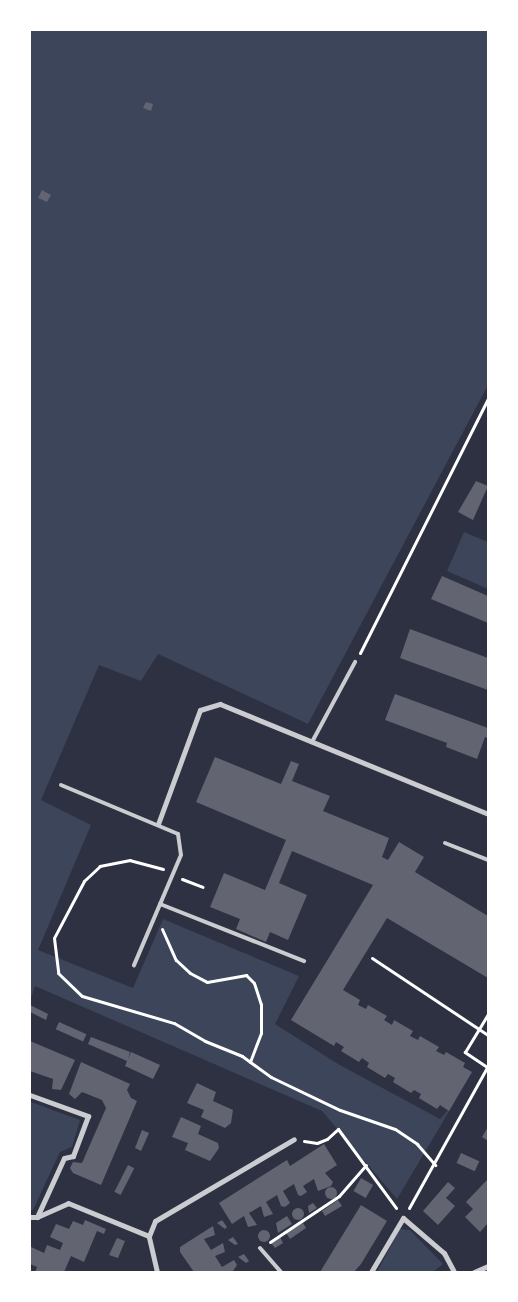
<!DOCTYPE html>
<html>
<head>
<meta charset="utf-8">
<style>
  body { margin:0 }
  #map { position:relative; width:518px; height:1302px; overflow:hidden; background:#2d3142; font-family:"Archivo Narrow",sans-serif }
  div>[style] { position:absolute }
  .green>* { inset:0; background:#3c4559 }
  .building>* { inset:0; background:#626471; transform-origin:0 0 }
  .round { border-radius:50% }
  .path>* { height:3px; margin:-1.5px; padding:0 1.5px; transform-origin:1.5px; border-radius:1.5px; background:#fff }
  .service>* { height:4px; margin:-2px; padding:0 2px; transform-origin:2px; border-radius:2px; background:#caccd0 }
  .minor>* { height:5px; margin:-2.5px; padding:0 2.5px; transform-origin:2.5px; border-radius:2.5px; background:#caccd0 }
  span { translate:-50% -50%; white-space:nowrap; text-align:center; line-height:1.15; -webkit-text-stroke:4px #fff; paint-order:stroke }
  .frame { position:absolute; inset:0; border:31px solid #fff; pointer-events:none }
</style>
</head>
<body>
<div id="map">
  <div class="green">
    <div style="clip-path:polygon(30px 30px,488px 30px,488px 385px,308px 724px,158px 654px,141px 681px,99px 665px,41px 800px,91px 825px,38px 950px,133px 988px,163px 919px,299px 976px,275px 1024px,338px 1064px,440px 1119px,454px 1103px,397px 1199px,322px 1111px,35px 986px,30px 1001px)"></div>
    <div style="clip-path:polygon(464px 532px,488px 542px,488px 589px,447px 571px)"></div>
    <div style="clip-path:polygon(31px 1102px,80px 1120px,72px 1147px,60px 1152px,33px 1210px,30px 1210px)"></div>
    <div style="clip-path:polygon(400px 1229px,410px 1230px,443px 1264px,433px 1272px,377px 1272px)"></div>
  </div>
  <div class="building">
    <div style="clip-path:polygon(146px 102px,153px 104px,151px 111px,143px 108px)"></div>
    <div style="clip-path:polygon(42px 190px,51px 195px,47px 202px,38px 198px)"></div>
    <div style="clip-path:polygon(476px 481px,488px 486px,473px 520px,458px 512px)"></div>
    <div style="clip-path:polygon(442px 576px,488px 596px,488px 623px,431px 599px)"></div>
    <div style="clip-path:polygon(410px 629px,488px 658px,488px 690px,400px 658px)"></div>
    <div style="clip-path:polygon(395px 694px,488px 728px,488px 738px,485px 737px,477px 759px,446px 747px,447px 743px,385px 720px)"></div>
    <div style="clip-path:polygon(215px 757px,281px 784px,291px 761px,299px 764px,292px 781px,330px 796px,323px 811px,389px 838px,382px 857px,388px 860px,399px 842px,424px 857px,415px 872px,488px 916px,488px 978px,387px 918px,343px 990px,360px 1000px,358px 1005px,366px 1009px,368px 1005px,387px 1016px,384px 1020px,392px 1025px,394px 1020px,413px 1031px,410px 1036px,418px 1040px,420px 1036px,439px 1047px,436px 1051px,444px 1055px,446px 1052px,465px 1063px,463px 1067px,472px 1072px,449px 1111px,440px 1105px,437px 1109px,419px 1098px,421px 1094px,414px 1090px,411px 1093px,393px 1082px,395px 1078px,388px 1074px,385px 1078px,367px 1067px,369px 1063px,362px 1058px,359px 1062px,341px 1051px,344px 1047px,336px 1042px,334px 1046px,291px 1020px,373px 885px,292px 851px,279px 883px,307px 895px,288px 940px,270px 932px,266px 942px,236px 929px,240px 919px,210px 907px,224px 873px,265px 890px,286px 840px,196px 802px)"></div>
    <div style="clip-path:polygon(30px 1005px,48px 1014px,46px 1020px,30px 1012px)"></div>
    <div style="left:59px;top:1022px;width:30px;height:8px;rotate:24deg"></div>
    <div style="clip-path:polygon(91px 1037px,130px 1052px,128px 1059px,131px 1052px,160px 1065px,153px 1079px,125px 1066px,127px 1061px,88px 1044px)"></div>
    <div style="clip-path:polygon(30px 1041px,75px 1060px,61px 1090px,52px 1089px,53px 1079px,30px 1071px)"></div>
    <div style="clip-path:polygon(81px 1062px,130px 1084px,127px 1090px,131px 1098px,137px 1101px,101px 1185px,73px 1173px,70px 1168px,73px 1162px,82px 1163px,106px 1108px,102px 1100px,82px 1092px,75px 1099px,69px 1094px)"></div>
    <div style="clip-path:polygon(197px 1083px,216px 1092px,213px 1101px,233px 1110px,231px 1123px,225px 1128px,201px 1117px,204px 1110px,187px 1103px)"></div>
    <div style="clip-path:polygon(181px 1117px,201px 1126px,198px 1134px,218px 1143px,219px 1148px,210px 1161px,185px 1150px,188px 1143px,172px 1137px)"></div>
    <div style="clip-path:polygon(488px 1127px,488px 1141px,482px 1137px)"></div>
    <div style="clip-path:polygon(142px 1130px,149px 1133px,141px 1151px,135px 1148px)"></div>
    <div style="clip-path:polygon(324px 1144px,337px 1165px,325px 1173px,333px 1182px,331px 1186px,318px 1191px,314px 1179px,303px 1186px,307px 1192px,301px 1196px,298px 1195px,294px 1184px,283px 1191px,290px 1203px,285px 1207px,281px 1206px,277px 1195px,266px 1202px,273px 1214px,264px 1217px,261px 1206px,249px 1213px,257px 1225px,248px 1227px,244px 1216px,232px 1224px,219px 1203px,287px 1160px,290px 1166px)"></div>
    <div style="left:461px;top:1153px;width:20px;height:11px;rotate:24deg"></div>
    <div style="left:128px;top:1165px;width:7px;height:30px;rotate:27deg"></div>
    <div style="left:361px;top:1178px;width:14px;height:15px;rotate:30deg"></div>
    <div style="clip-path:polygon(487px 1180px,488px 1223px,480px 1232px,465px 1217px,473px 1209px,466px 1202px)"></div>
    <div style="clip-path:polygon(448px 1182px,455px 1188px,446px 1198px,455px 1206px,438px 1225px,423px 1211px)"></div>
    <div class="round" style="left:325px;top:1187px;width:12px;height:12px"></div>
    <div style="clip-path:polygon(338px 1200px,342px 1206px,325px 1216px,322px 1211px)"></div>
    <div style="clip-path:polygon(313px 1203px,317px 1208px,309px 1213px,308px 1206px)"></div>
    <div style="clip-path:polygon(361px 1205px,387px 1221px,361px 1264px,354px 1272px,320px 1272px)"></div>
    <div class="round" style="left:292px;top:1208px;width:12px;height:12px"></div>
    <div style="clip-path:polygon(287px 1216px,292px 1224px,278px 1233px,276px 1223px)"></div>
    <div style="clip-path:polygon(85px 1220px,106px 1229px,104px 1234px,97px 1231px,84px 1262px,71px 1256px,64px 1272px,35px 1272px,37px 1267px,30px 1264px,31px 1247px,44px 1253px,47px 1245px,60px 1250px,63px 1243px,50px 1237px,56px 1224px,69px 1229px,73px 1221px,83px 1225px)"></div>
    <div style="clip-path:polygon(222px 1220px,227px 1227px,225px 1229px,217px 1223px)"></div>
    <div style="clip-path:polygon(303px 1223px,306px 1228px,290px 1239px,286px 1233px)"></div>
    <div style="clip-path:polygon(213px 1226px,215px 1235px,204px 1239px,211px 1250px,223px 1243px,225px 1252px,215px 1256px,222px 1267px,234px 1260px,237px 1265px,233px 1271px,194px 1272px,180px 1252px,180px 1247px)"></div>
    <div class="round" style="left:258px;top:1230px;width:12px;height:12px"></div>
    <div style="clip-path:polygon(233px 1237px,238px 1244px,235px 1245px,228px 1240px)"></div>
    <div style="clip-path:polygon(280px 1237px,283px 1243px,275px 1248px,271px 1243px)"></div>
    <div style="clip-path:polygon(117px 1238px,125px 1241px,118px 1258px,109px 1255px)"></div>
    <div style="clip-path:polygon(244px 1254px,249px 1261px,246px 1263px,238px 1257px)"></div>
  </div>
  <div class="path">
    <div style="left:360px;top:653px;width:284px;rotate:-63.3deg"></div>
    <div style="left:163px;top:869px;width:34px;rotate:-165deg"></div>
    <div style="left:130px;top:860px;width:31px;rotate:169deg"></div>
    <div style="left:100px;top:866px;width:22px;rotate:137deg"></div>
    <div style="left:84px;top:881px;width:64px;rotate:117.8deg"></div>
    <div style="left:54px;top:938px;width:35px;rotate:83deg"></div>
    <div style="left:58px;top:973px;width:33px;rotate:44deg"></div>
    <div style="left:82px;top:996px;width:96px;rotate:16.4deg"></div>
    <div style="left:174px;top:1023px;width:36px;rotate:30deg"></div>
    <div style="left:205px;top:1041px;width:40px;rotate:22deg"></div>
    <div style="left:242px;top:1056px;width:36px;rotate:36deg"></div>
    <div style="left:271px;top:1077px;width:76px;rotate:25.6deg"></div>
    <div style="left:340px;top:1110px;width:58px;rotate:19.1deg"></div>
    <div style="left:395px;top:1129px;width:27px;rotate:34deg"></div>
    <div style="left:417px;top:1144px;width:28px;rotate:49deg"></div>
    <div style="left:182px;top:879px;width:22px;rotate:21deg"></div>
    <div style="left:162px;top:929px;width:34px;rotate:66deg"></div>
    <div style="left:176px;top:960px;width:19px;rotate:43deg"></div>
    <div style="left:190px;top:973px;width:19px;rotate:28deg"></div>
    <div style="left:207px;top:982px;width:40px;rotate:-10deg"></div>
    <div style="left:246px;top:975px;width:11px;rotate:45deg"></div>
    <div style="left:254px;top:983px;width:22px;rotate:72deg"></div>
    <div style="left:261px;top:1004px;width:29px;rotate:90deg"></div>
    <div style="left:261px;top:1033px;width:31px;rotate:111deg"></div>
    <div style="left:372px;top:958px;width:139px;rotate:33.6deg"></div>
    <div style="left:304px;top:1141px;width:13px;rotate:9deg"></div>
    <div style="left:317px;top:1143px;width:11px;rotate:-22deg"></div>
    <div style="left:327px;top:1139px;width:15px;rotate:-42deg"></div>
    <div style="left:338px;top:1129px;width:98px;rotate:53.7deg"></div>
    <div style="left:409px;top:1208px;width:161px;rotate:-61deg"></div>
    <div style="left:487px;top:1067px;width:27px;rotate:-146deg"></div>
    <div style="left:465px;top:1052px;width:44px;rotate:-58.8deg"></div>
    <div style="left:270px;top:1242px;width:83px;rotate:-33.7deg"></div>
    <div style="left:339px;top:1196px;width:41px;rotate:-48.9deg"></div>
  </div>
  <div class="service">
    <div style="left:312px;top:742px;width:91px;rotate:-61.7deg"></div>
    <div style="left:61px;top:785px;width:127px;rotate:22.7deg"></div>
    <div style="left:178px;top:834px;width:21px;rotate:82deg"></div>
    <div style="left:181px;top:855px;width:120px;rotate:113.1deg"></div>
    <div style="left:445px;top:843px;width:46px;rotate:21.6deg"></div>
    <div style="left:160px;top:904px;width:155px;rotate:21.6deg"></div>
    <div style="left:260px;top:1248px;width:32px;rotate:49deg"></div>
  </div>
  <div class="minor">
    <div style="left:158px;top:824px;width:121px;rotate:-69.8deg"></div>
    <div style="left:200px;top:710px;width:21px;rotate:-17deg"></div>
    <div style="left:220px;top:704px;width:290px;rotate:22.3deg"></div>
    <div style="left:30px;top:1095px;width:62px;rotate:19.9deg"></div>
    <div style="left:88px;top:1116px;width:43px;rotate:110.6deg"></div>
    <div style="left:73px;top:1156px;width:9px;rotate:167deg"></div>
    <div style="left:64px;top:1158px;width:65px;rotate:114.6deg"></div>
    <div style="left:30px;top:1217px;width:7px"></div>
    <div style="left:37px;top:1217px;width:34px;rotate:-24deg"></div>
    <div style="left:68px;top:1203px;width:87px;rotate:22.2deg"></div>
    <div style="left:157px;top:1272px;width:37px;rotate:-103deg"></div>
    <div style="left:149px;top:1236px;width:16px;rotate:-68deg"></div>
    <div style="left:155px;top:1221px;width:161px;rotate:-30.5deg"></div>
    <div style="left:371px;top:1272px;width:63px;rotate:-59.3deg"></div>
    <div style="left:403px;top:1218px;width:54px;rotate:40.5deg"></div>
    <div style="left:444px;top:1253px;width:21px;rotate:62deg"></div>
    <div style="left:474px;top:1272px;width:15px;rotate:-23deg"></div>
  </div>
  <div class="frame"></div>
</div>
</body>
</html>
